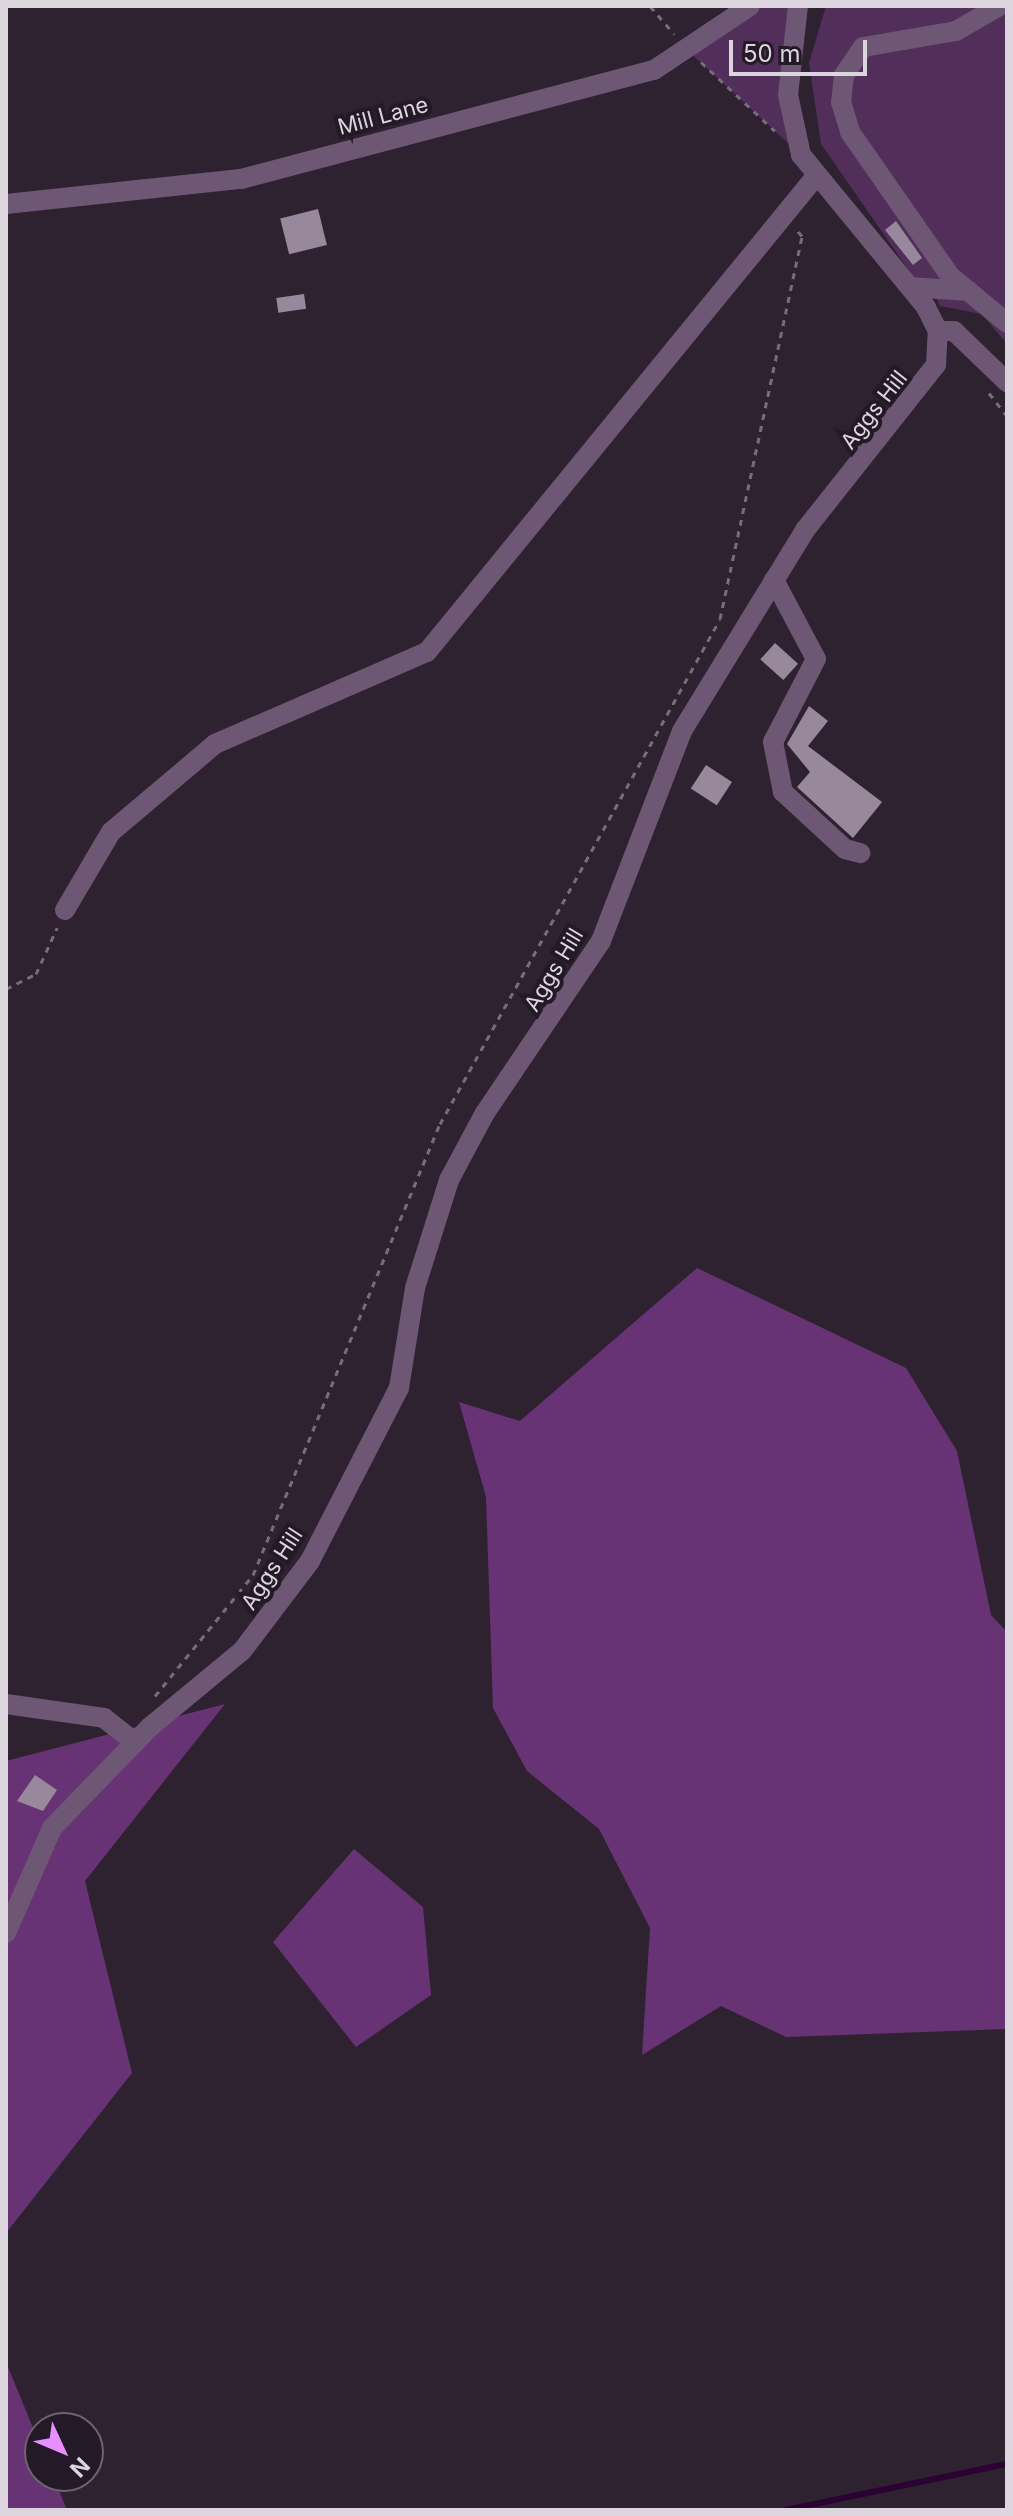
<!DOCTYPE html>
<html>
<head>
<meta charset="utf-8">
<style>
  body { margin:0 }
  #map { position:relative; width:1013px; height:2516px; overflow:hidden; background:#2e2231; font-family:Inter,sans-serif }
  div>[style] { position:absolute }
  .green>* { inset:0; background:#522f5b }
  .forest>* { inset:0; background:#673374 }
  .stream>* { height:6px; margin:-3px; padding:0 3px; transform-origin:3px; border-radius:3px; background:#2a0333 }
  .building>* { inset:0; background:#97899b; transform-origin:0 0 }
  .path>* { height:3px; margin-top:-1.5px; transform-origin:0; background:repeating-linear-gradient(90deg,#776d7a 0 6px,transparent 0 12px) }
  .minor>* { height:20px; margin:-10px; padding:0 10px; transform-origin:10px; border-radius:10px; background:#6e5774 }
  span { translate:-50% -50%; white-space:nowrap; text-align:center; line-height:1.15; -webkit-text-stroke:8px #241927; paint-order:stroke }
  .street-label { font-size:22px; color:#dcd5de }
  .frame { position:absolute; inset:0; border:8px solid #dcd5de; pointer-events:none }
  .north { position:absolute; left:24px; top:2412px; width:80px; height:80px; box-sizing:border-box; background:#241927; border:2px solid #6e6470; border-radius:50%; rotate:134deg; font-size:22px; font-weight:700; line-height:32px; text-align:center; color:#dcd5de }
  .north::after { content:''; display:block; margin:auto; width:28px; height:36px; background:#e88eff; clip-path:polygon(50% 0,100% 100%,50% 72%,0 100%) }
  .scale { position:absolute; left:729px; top:40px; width:138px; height:36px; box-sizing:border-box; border:4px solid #dcd5de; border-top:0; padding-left:10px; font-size:24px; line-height:28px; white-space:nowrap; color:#dcd5de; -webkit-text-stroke:6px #241927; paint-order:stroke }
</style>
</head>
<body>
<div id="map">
  <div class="green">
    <div style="clip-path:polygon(750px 6px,798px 6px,791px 43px,801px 155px,686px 49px)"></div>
    <div style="clip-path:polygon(826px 6px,1007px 6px,1007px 344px,982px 314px,940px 306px,932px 289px,917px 282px,821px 144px,809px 63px)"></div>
  </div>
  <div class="forest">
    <div style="clip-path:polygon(697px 1268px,906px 1368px,957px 1451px,991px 1615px,1007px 1632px,1007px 2029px,786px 2037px,721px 2006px,642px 2055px,650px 1928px,599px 1829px,527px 1771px,493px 1708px,486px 1497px,459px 1402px,520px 1421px)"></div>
    <div style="clip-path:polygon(225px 1704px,85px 1881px,132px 2073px,6px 2233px,6px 1761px)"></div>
    <div style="clip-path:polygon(354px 1849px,423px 1907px,431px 1995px,356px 2047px,273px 1942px)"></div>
    <div style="clip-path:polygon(6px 2362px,40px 2445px,40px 2476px,53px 2476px,67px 2510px,6px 2510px)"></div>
  </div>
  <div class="stream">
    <div style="left:786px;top:2510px;width:226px;rotate:-11.8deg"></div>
  </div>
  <div class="building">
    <div style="left:318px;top:209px;width:37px;height:39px;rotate:76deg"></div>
    <div style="clip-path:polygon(896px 221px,922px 258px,913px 265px,885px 230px)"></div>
    <div style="left:304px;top:294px;width:15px;height:28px;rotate:82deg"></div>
    <div style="left:775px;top:643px;width:31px;height:22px;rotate:42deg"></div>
    <div style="clip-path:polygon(809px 706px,828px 721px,808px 746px,882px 802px,853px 838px,797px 787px,810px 772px,787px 744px)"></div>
    <div style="left:706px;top:765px;width:31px;height:28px;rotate:33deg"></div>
    <div style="clip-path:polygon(35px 1775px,57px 1790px,43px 1811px,17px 1801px)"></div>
  </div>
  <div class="path">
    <div style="left:650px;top:6px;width:37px;rotate:49deg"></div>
    <div style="left:701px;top:62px;width:101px;rotate:43deg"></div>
    <div style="left:989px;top:393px;width:29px;rotate:52deg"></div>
    <div style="left:6px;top:989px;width:34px;rotate:-27deg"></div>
    <div style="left:36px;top:974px;width:51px;rotate:-65.5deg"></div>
    <div style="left:155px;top:1696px;width:156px;rotate:-51deg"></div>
    <div style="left:253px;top:1575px;width:488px;rotate:-67.5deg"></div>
    <div style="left:440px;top:1124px;width:577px;rotate:-60.99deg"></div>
    <div style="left:720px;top:619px;width:392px;rotate:-77.9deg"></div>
    <div style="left:802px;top:236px;width:8px;rotate:-130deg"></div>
  </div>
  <div class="minor">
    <div style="left:999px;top:6px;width:50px;rotate:149.8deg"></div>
    <div style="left:956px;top:31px;width:94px;rotate:170.2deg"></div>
    <div style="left:863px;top:47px;width:34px;rotate:124deg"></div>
    <div style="left:844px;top:75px;width:27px;rotate:96deg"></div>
    <div style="left:841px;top:102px;width:31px;rotate:73deg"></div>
    <div style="left:850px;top:132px;width:175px;rotate:55.2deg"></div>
    <div style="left:950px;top:276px;width:74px;rotate:39.5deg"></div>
    <div style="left:6px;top:204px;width:236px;rotate:-6.1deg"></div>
    <div style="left:241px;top:179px;width:427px;rotate:-14.8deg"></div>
    <div style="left:654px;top:70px;width:115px;rotate:-33.7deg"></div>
    <div style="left:910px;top:287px;width:59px;rotate:3.9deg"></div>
    <div style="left:938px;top:331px;width:16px"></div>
    <div style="left:954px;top:331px;width:74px;rotate:43.9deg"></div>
    <div style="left:774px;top:580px;width:89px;rotate:62deg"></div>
    <div style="left:816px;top:659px;width:93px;rotate:117.4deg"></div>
    <div style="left:773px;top:742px;width:51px;rotate:78.7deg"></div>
    <div style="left:783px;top:792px;width:84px;rotate:42.6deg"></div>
    <div style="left:845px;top:849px;width:16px;rotate:15deg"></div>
    <div style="left:65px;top:910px;width:91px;rotate:-59.5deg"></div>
    <div style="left:111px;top:832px;width:136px;rotate:-40.2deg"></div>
    <div style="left:215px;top:744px;width:231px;rotate:-23.5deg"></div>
    <div style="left:427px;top:652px;width:615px;rotate:-50.74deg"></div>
    <div style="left:6px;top:1704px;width:99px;rotate:8.1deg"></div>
    <div style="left:104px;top:1718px;width:39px;rotate:38deg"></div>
    <div style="left:6px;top:1933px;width:115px;rotate:-66.3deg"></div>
    <div style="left:52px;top:1828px;width:141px;rotate:-45.9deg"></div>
    <div style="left:150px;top:1727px;width:119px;rotate:-39.6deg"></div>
    <div style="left:242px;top:1651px;width:113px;rotate:-52.9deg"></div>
    <div style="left:310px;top:1561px;width:195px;rotate:-62.8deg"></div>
    <div style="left:399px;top:1388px;width:101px;rotate:-80.9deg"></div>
    <div style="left:415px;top:1288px;width:113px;rotate:-72.5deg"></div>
    <div style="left:449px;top:1180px;width:76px;rotate:-61.8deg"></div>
    <div style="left:485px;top:1113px;width:207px;rotate:-56deg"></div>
    <div style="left:601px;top:941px;width:225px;rotate:-68.9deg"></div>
    <div style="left:682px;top:731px;width:236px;rotate:-58.5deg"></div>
    <div style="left:805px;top:530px;width:211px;rotate:-51.6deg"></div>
    <div style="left:936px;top:365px;width:34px;rotate:-87deg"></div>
    <div style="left:938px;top:331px;width:27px;rotate:-117deg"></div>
    <div style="left:926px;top:307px;width:197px;rotate:-129.4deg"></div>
    <div style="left:801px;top:155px;width:61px;rotate:-102.2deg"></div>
    <div style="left:788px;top:95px;width:90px;rotate:-83.6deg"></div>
  </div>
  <div class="street-label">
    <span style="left:383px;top:116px;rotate:-15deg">Mill Lane</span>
    <span style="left:874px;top:410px;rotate:-52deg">Aggs Hill</span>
    <span style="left:554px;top:970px;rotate:-59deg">Aggs Hill</span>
    <span style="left:272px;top:1569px;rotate:-57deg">Aggs Hill</span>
  </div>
  <div class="frame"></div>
  <div class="north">N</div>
  <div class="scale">50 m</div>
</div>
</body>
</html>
